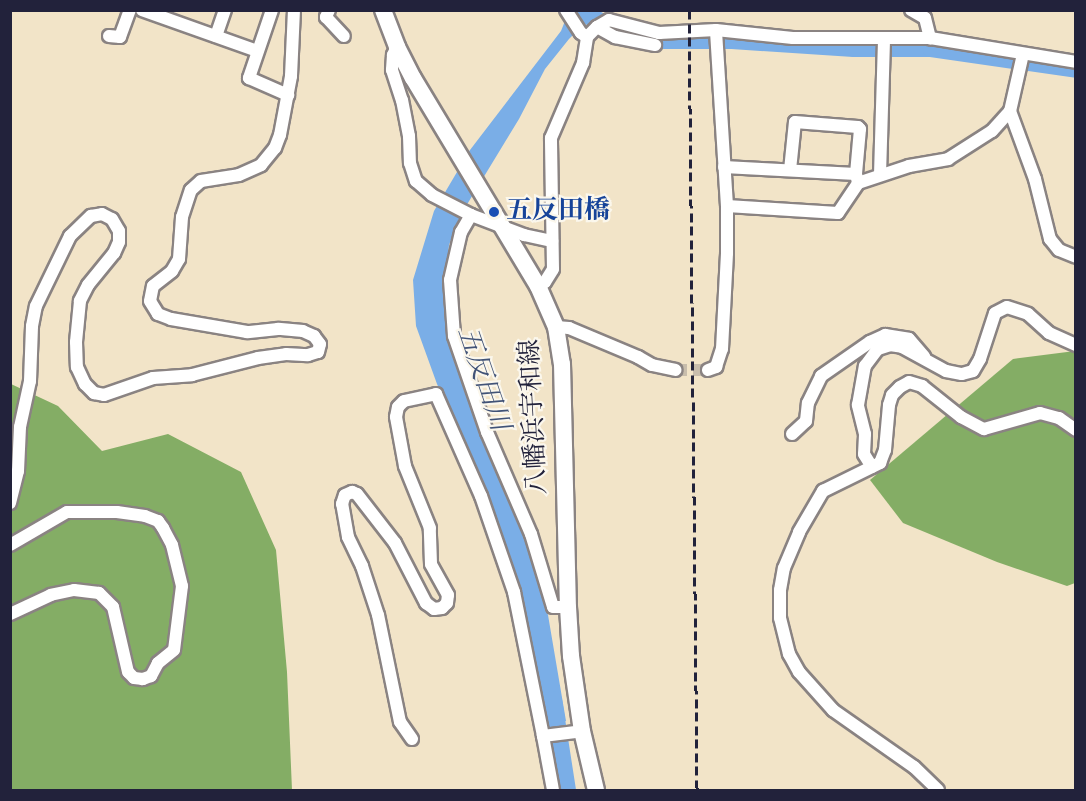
<!DOCTYPE html>
<html>
<head>
<meta charset="utf-8">
<style>
  body { margin:0 }
  #map { position:relative; width:1086px; height:801px; overflow:hidden; background:#f2e4c8; font-family:"Sorts Mill Goudy","Noto Serif JP",serif }
  div>[style] { position:absolute }
  .forest>* { inset:0; background:#84ad65 }
  .water>* { inset:0; background:#7aaee7 }
  .river>* { height:18px; margin:-9px; padding:0 9px; transform-origin:9px; border-radius:9px; background:#7aaee7 }
  .minor-tunnel>* { height:12px; margin-top:-6px; transform-origin:0; background:repeating-linear-gradient(90deg,#c8bdac 0 12px,transparent 0 18px) }
  .roads { filter:drop-shadow(2px 0 #8a8382) drop-shadow(-2px 0 #8a8382) drop-shadow(0 2px #8a8382) drop-shadow(0 -2px #8a8382) }
  .minor>* { height:12px; margin:-6px; padding:0 6px; transform-origin:6px; border-radius:6px; background:#fff }
  .major>* { height:16px; margin:-8px; padding:0 8px; transform-origin:8px; border-radius:8px; background:#fff }
  .rail>* { height:3px; margin-top:-1.5px; transform-origin:0; background:repeating-linear-gradient(90deg,#22223b 0 9px,transparent 0 13.5px) }
  .dots>* { width:16px; height:16px; translate:-50% -50%; box-sizing:border-box; border:3px solid #fbf7ec; border-radius:50% }
  span { translate:-50% -50%; white-space:nowrap; text-align:center; line-height:1.15; -webkit-text-stroke:4.5px #fbf7ec; paint-order:stroke }
  .transit-label { font-size:26px; color:#164399; font-weight:700 }
  .left { translate:0 -50%; text-align:left }
  .street-label { font-size:26px; color:#22223b }
  .water-label { font-size:27px; color:#415377; font-style:italic }
  .frame { position:absolute; inset:0; border:12px solid #22223b; pointer-events:none }
</style>
</head>
<body>
<div id="map">
  <div class="forest">
    <div style="clip-path:polygon(1075px 351px,1075px 583px,1067px 586px,997px 562px,903px 523px,870px 480px,1013px 359px)"></div>
    <div style="clip-path:polygon(11px 384px,58px 406px,102px 451px,168px 434px,241px 472px,276px 550px,287px 672px,292px 790px,11px 790px)"></div>
  </div>
  <div class="water">
    <div style="clip-path:polygon(569px 11px,597px 11px,569px 39px,545px 69px,519px 119px,460px 216px,449px 245px,445px 285px,445px 312px,456px 364px,475px 420px,510px 499px,540px 583px,548px 615px,566px 721px,544px 724px,525px 622px,496px 517px,437px 384px,416px 326px,413px 280px,434px 211px,470px 150px,561px 31px)"></div>
  </div>
  <div class="river">
    <div style="left:581px;top:12px;width:42px;rotate:26.6deg"></div>
    <div style="left:619px;top:31px;width:36px;rotate:14deg"></div>
    <div style="left:654px;top:40px;width:78px"></div>
    <div style="left:732px;top:40px;width:122px;rotate:3.8deg"></div>
    <div style="left:854px;top:48px;width:77px"></div>
    <div style="left:931px;top:48px;width:147px;rotate:8.2deg"></div>
    <div style="left:553px;top:700px;width:91px;rotate:81.2deg"></div>
  </div>
  <div class="minor-tunnel">
    <div style="left:675px;top:370px;width:33px"></div>
  </div>
  <div class="roads">
    <div class="minor">
      <div style="left:142px;top:10px;width:122px;rotate:19.6deg"></div>
      <div style="left:272px;top:10px;width:72px;rotate:108.7deg"></div>
      <div style="left:249px;top:78px;width:43px;rotate:23.6deg"></div>
      <div style="left:329px;top:10px;width:8px;rotate:113deg"></div>
      <div style="left:326px;top:17px;width:26px;rotate:47deg"></div>
      <div style="left:566px;top:10px;width:27px;rotate:57deg"></div>
      <div style="left:581px;top:33px;width:7px;rotate:34deg"></div>
      <div style="left:911px;top:10px;width:16px;rotate:30deg"></div>
      <div style="left:925px;top:18px;width:21px;rotate:76deg"></div>
      <div style="left:597px;top:27px;width:21px;rotate:29deg"></div>
      <div style="left:615px;top:37px;width:41px;rotate:11.3deg"></div>
      <div style="left:109px;top:36px;width:11px;rotate:5deg"></div>
      <div style="left:120px;top:37px;width:29px;rotate:-70deg"></div>
      <div style="left:216px;top:36px;width:28px;rotate:-71deg"></div>
      <div style="left:397px;top:47px;width:9px;rotate:117deg"></div>
      <div style="left:393px;top:55px;width:15px;rotate:94deg"></div>
      <div style="left:392px;top:70px;width:32px;rotate:72deg"></div>
      <div style="left:402px;top:100px;width:37px;rotate:79deg"></div>
      <div style="left:409px;top:136px;width:27px;rotate:88deg"></div>
      <div style="left:410px;top:163px;width:19px;rotate:72deg"></div>
      <div style="left:416px;top:181px;width:21px;rotate:41deg"></div>
      <div style="left:432px;top:195px;width:44px;rotate:27.1deg"></div>
      <div style="left:471px;top:215px;width:57px;rotate:20.7deg"></div>
      <div style="left:524px;top:235px;width:29px;rotate:12deg"></div>
      <div style="left:1023px;top:54px;width:58px;rotate:102.8deg"></div>
      <div style="left:1010px;top:111px;width:72px;rotate:69.8deg"></div>
      <div style="left:1035px;top:179px;width:62px;rotate:76deg"></div>
      <div style="left:1050px;top:239px;width:14px;rotate:51deg"></div>
      <div style="left:1059px;top:250px;width:18px;rotate:22deg"></div>
      <div style="left:724px;top:167px;width:132px;rotate:3deg"></div>
      <div style="left:790px;top:170px;width:48px;rotate:-84.1deg"></div>
      <div style="left:795px;top:122px;width:63px;rotate:4.5deg"></div>
      <div style="left:858px;top:127px;width:3px;rotate:45deg"></div>
      <div style="left:860px;top:129px;width:45px;rotate:95.1deg"></div>
      <div style="left:856px;top:174px;width:9px;rotate:77deg"></div>
      <div style="left:880px;top:175px;width:136px;rotate:-88.3deg"></div>
      <div style="left:727px;top:206px;width:111px;rotate:3.6deg"></div>
      <div style="left:838px;top:213px;width:36px;rotate:-56deg"></div>
      <div style="left:858px;top:183px;width:54px;rotate:-18.4deg"></div>
      <div style="left:909px;top:166px;width:40px;rotate:-10deg"></div>
      <div style="left:948px;top:159px;width:52px;rotate:-32.5deg"></div>
      <div style="left:992px;top:131px;width:27px;rotate:-48deg"></div>
      <div style="left:471px;top:215px;width:20px;rotate:120deg"></div>
      <div style="left:461px;top:232px;width:49px;rotate:102.9deg"></div>
      <div style="left:450px;top:280px;width:56px;rotate:85.9deg"></div>
      <div style="left:454px;top:336px;width:102px;rotate:71deg"></div>
      <div style="left:487px;top:432px;width:111px;rotate:66.7deg"></div>
      <div style="left:531px;top:534px;width:76px;rotate:73.2deg"></div>
      <div style="left:553px;top:607px;width:15px"></div>
      <div style="left:538px;top:286px;width:8px;rotate:-30deg"></div>
      <div style="left:545px;top:282px;width:15px;rotate:-58deg"></div>
      <div style="left:553px;top:269px;width:131px;rotate:-90.9deg"></div>
      <div style="left:551px;top:138px;width:82px;rotate:-66.9deg"></div>
      <div style="left:583px;top:63px;width:26px;rotate:-81deg"></div>
      <div style="left:587px;top:37px;width:14px;rotate:-45deg"></div>
      <div style="left:597px;top:27px;width:14px;rotate:-30deg"></div>
      <div style="left:609px;top:20px;width:52px;rotate:14.6deg"></div>
      <div style="left:659px;top:33px;width:57px;rotate:-3deg"></div>
      <div style="left:716px;top:30px;width:77px;rotate:5.9deg"></div>
      <div style="left:793px;top:38px;width:137px"></div>
      <div style="left:930px;top:38px;width:148px;rotate:9.3deg"></div>
      <div style="left:556px;top:327px;width:13px;rotate:4deg"></div>
      <div style="left:569px;top:328px;width:75px;rotate:22.8deg"></div>
      <div style="left:638px;top:357px;width:16px;rotate:30deg"></div>
      <div style="left:652px;top:365px;width:24px;rotate:12deg"></div>
      <div style="left:708px;top:370px;width:9px;rotate:-21deg"></div>
      <div style="left:716px;top:367px;width:19px;rotate:-72deg"></div>
      <div style="left:722px;top:349px;width:96px;rotate:-87deg"></div>
      <div style="left:727px;top:253px;width:47px;rotate:-90deg"></div>
      <div style="left:727px;top:206px;width:176px;rotate:-93.6deg"></div>
      <div style="left:792px;top:434px;width:19px;rotate:-43deg"></div>
      <div style="left:806px;top:421px;width:18px;rotate:-84deg"></div>
      <div style="left:808px;top:403px;width:30px;rotate:-64deg"></div>
      <div style="left:821px;top:376px;width:60px;rotate:-34.8deg"></div>
      <div style="left:870px;top:342px;width:17px;rotate:-25deg"></div>
      <div style="left:885px;top:335px;width:24px;rotate:9deg"></div>
      <div style="left:909px;top:339px;width:23px;rotate:49deg"></div>
      <div style="left:872px;top:467px;width:15px;rotate:-122deg"></div>
      <div style="left:864px;top:454px;width:20px;rotate:-87deg"></div>
      <div style="left:865px;top:434px;width:30px;rotate:-104deg"></div>
      <div style="left:858px;top:405px;width:40px;rotate:-80deg"></div>
      <div style="left:865px;top:366px;width:21px;rotate:-53deg"></div>
      <div style="left:878px;top:349px;width:13px;rotate:-18deg"></div>
      <div style="left:890px;top:345px;width:12px;rotate:9deg"></div>
      <div style="left:902px;top:347px;width:50px;rotate:28.6deg"></div>
      <div style="left:946px;top:371px;width:16px;rotate:11deg"></div>
      <div style="left:962px;top:374px;width:11px;rotate:-15deg"></div>
      <div style="left:973px;top:371px;width:14px;rotate:-60deg"></div>
      <div style="left:980px;top:359px;width:48px;rotate:-71.9deg"></div>
      <div style="left:995px;top:313px;width:13px;rotate:-27deg"></div>
      <div style="left:1007px;top:307px;width:22px;rotate:18deg"></div>
      <div style="left:1028px;top:314px;width:28px;rotate:42deg"></div>
      <div style="left:1049px;top:333px;width:30px;rotate:24deg"></div>
      <div style="left:10px;top:503px;width:33px;rotate:-76deg"></div>
      <div style="left:18px;top:471px;width:44px;rotate:-87.4deg"></div>
      <div style="left:20px;top:427px;width:47px;rotate:-77.7deg"></div>
      <div style="left:30px;top:381px;width:55px;rotate:-87.9deg"></div>
      <div style="left:32px;top:326px;width:20px;rotate:-79deg"></div>
      <div style="left:36px;top:306px;width:78px;rotate:-64.1deg"></div>
      <div style="left:70px;top:236px;width:29px;rotate:-44deg"></div>
      <div style="left:91px;top:216px;width:11px;rotate:-10deg"></div>
      <div style="left:102px;top:214px;width:11px;rotate:27deg"></div>
      <div style="left:112px;top:219px;width:14px;rotate:60deg"></div>
      <div style="left:119px;top:231px;width:11px;rotate:90deg"></div>
      <div style="left:119px;top:242px;width:12px;rotate:114deg"></div>
      <div style="left:114px;top:253px;width:41px;rotate:129.1deg"></div>
      <div style="left:88px;top:285px;width:18px;rotate:117deg"></div>
      <div style="left:80px;top:301px;width:41px;rotate:95.6deg"></div>
      <div style="left:76px;top:342px;width:25px;rotate:88deg"></div>
      <div style="left:77px;top:367px;width:19px;rotate:65deg"></div>
      <div style="left:85px;top:384px;width:13px;rotate:45deg"></div>
      <div style="left:94px;top:393px;width:10px;rotate:11deg"></div>
      <div style="left:104px;top:395px;width:52px;rotate:-19.1deg"></div>
      <div style="left:153px;top:378px;width:39px;rotate:-4deg"></div>
      <div style="left:192px;top:375px;width:68px;rotate:-14.4deg"></div>
      <div style="left:258px;top:358px;width:28px;rotate:-8deg"></div>
      <div style="left:286px;top:354px;width:22px;rotate:3deg"></div>
      <div style="left:308px;top:355px;width:10px;rotate:-17deg"></div>
      <div style="left:318px;top:352px;width:8px;rotate:-76deg"></div>
      <div style="left:320px;top:344px;width:10px;rotate:-127deg"></div>
      <div style="left:314px;top:336px;width:12px;rotate:-156deg"></div>
      <div style="left:303px;top:331px;width:25px;rotate:-175deg"></div>
      <div style="left:278px;top:329px;width:31px;rotate:174deg"></div>
      <div style="left:247px;top:332px;width:77px;rotate:-170.3deg"></div>
      <div style="left:171px;top:319px;width:14px;rotate:-159deg"></div>
      <div style="left:158px;top:314px;width:15px;rotate:-122deg"></div>
      <div style="left:150px;top:301px;width:15px;rotate:-79deg"></div>
      <div style="left:153px;top:286px;width:24px;rotate:-38deg"></div>
      <div style="left:172px;top:271px;width:14px;rotate:-60deg"></div>
      <div style="left:179px;top:259px;width:42px;rotate:-85.9deg"></div>
      <div style="left:182px;top:217px;width:28px;rotate:-72deg"></div>
      <div style="left:191px;top:190px;width:13px;rotate:-42deg"></div>
      <div style="left:201px;top:181px;width:38px;rotate:-9deg"></div>
      <div style="left:239px;top:175px;width:24px;rotate:-24deg"></div>
      <div style="left:261px;top:165px;width:22px;rotate:-51deg"></div>
      <div style="left:275px;top:148px;width:14px;rotate:-69deg"></div>
      <div style="left:280px;top:135px;width:60px;rotate:-79.4deg"></div>
      <div style="left:291px;top:76px;width:66px;rotate:-87.4deg"></div>
      <div style="left:10px;top:545px;width:66px;rotate:-30.1deg"></div>
      <div style="left:67px;top:512px;width:50px"></div>
      <div style="left:117px;top:512px;width:28px;rotate:8deg"></div>
      <div style="left:145px;top:516px;width:14px;rotate:21deg"></div>
      <div style="left:158px;top:521px;width:9px;rotate:54deg"></div>
      <div style="left:163px;top:528px;width:19px;rotate:62deg"></div>
      <div style="left:172px;top:545px;width:42px;rotate:76.3deg"></div>
      <div style="left:182px;top:586px;width:64px;rotate:97.1deg"></div>
      <div style="left:174px;top:650px;width:21px;rotate:141deg"></div>
      <div style="left:158px;top:663px;width:15px;rotate:118deg"></div>
      <div style="left:151px;top:676px;width:9px;rotate:159deg"></div>
      <div style="left:143px;top:679px;width:9px;rotate:-174deg"></div>
      <div style="left:134px;top:678px;width:8px;rotate:-135deg"></div>
      <div style="left:128px;top:672px;width:67px;rotate:-103deg"></div>
      <div style="left:113px;top:607px;width:20px;rotate:-135deg"></div>
      <div style="left:99px;top:593px;width:25px;rotate:-173deg"></div>
      <div style="left:74px;top:590px;width:24px;rotate:168deg"></div>
      <div style="left:51px;top:595px;width:45px;rotate:155.1deg"></div>
      <div style="left:543px;top:736px;width:55px;rotate:79.5deg"></div>
      <div style="left:412px;top:739px;width:21px;rotate:-125deg"></div>
      <div style="left:400px;top:722px;width:109px;rotate:-101.6deg"></div>
      <div style="left:378px;top:615px;width:52px;rotate:-108.1deg"></div>
      <div style="left:362px;top:566px;width:32px;rotate:-116deg"></div>
      <div style="left:348px;top:537px;width:34px;rotate:-100deg"></div>
      <div style="left:342px;top:504px;width:9px;rotate:-72deg"></div>
      <div style="left:345px;top:495px;width:8px;rotate:-23deg"></div>
      <div style="left:352px;top:492px;width:5px;rotate:22deg"></div>
      <div style="left:357px;top:494px;width:62px;rotate:52.2deg"></div>
      <div style="left:395px;top:543px;width:68px;rotate:62.7deg"></div>
      <div style="left:426px;top:603px;width:10px;rotate:37deg"></div>
      <div style="left:434px;top:609px;width:8px;rotate:-7deg"></div>
      <div style="left:442px;top:608px;width:7px;rotate:-45deg"></div>
      <div style="left:447px;top:603px;width:8px;rotate:-83deg"></div>
      <div style="left:448px;top:595px;width:35px;rotate:-119deg"></div>
      <div style="left:431px;top:564px;width:36px;rotate:-92deg"></div>
      <div style="left:430px;top:528px;width:67px;rotate:-112deg"></div>
      <div style="left:405px;top:466px;width:50px;rotate:-100.4deg"></div>
      <div style="left:396px;top:417px;width:10px;rotate:-79deg"></div>
      <div style="left:398px;top:407px;width:8px;rotate:-45deg"></div>
      <div style="left:404px;top:401px;width:33px;rotate:-12deg"></div>
      <div style="left:436px;top:394px;width:111px;rotate:66.2deg"></div>
      <div style="left:481px;top:496px;width:102px;rotate:71deg"></div>
      <div style="left:514px;top:592px;width:147px;rotate:78.6deg"></div>
      <div style="left:543px;top:736px;width:39px;rotate:-7deg"></div>
      <div style="left:938px;top:790px;width:33px;rotate:-136deg"></div>
      <div style="left:914px;top:767px;width:99px;rotate:-144.9deg"></div>
      <div style="left:833px;top:710px;width:51px;rotate:-131.8deg"></div>
      <div style="left:799px;top:672px;width:21px;rotate:-119deg"></div>
      <div style="left:789px;top:654px;width:37px;rotate:-104deg"></div>
      <div style="left:780px;top:618px;width:28px;rotate:-90deg"></div>
      <div style="left:780px;top:590px;width:22px;rotate:-80deg"></div>
      <div style="left:784px;top:568px;width:39px;rotate:-67deg"></div>
      <div style="left:799px;top:532px;width:48px;rotate:-59.7deg"></div>
      <div style="left:823px;top:491px;width:64px;rotate:-26.2deg"></div>
      <div style="left:880px;top:463px;width:14px;rotate:-69deg"></div>
      <div style="left:885px;top:450px;width:45px;rotate:-84.9deg"></div>
      <div style="left:889px;top:405px;width:10px;rotate:-73deg"></div>
      <div style="left:892px;top:395px;width:11px;rotate:-45deg"></div>
      <div style="left:900px;top:387px;width:10px;rotate:-29deg"></div>
      <div style="left:909px;top:382px;width:14px;rotate:17deg"></div>
      <div style="left:922px;top:386px;width:50px;rotate:38.5deg"></div>
      <div style="left:961px;top:417px;width:26px;rotate:28deg"></div>
      <div style="left:984px;top:429px;width:58px;rotate:-15.9deg"></div>
      <div style="left:1040px;top:413px;width:20px;rotate:15deg"></div>
      <div style="left:1059px;top:418px;width:21px;rotate:35deg"></div>
    </div>
    <div class="major">
      <div style="left:383px;top:10px;width:40px;rotate:69deg"></div>
      <div style="left:397px;top:47px;width:35px;rotate:63deg"></div>
      <div style="left:413px;top:78px;width:243px;rotate:59deg"></div>
      <div style="left:538px;top:286px;width:45px;rotate:66.3deg"></div>
      <div style="left:556px;top:327px;width:37px;rotate:81deg"></div>
      <div style="left:562px;top:364px;width:243px;rotate:88.6deg"></div>
      <div style="left:568px;top:607px;width:49px;rotate:86.5deg"></div>
      <div style="left:571px;top:656px;width:76px;rotate:81.7deg"></div>
      <div style="left:582px;top:731px;width:61px;rotate:76.7deg"></div>
    </div>
  </div>
  <div class="rail">
    <div style="left:689px;top:10px;width:780px;rotate:89.41deg"></div>
  </div>
  <div class="dots">
    <div style="left:494px;top:212px;background:#1a4fb4"></div>
  </div>
  <div class="transit-label">
    <span class="left" style="left:506px;top:212px">五反田橋</span>
  </div>
  <div class="street-label">
    <span style="left:535px;top:417px;rotate:-93deg">八幡浜宇和線</span>
  </div>
  <div class="water-label">
    <span style="left:482px;top:379px;rotate:71deg">五反田川</span>
  </div>
  <div class="frame"></div>
</div>
</body>
</html>
